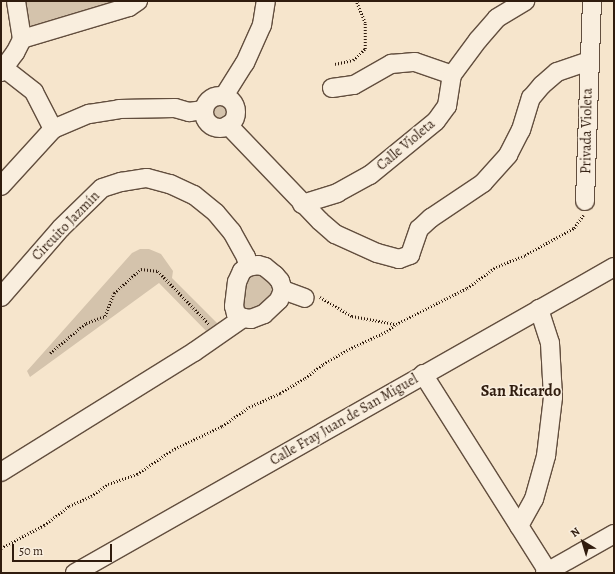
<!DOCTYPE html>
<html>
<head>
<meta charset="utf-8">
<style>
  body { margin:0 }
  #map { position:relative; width:615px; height:574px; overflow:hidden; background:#f6e5cc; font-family:Alegreya,serif }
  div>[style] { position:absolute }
  .green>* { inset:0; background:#d4c3ac }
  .round { border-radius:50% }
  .path>* { height:2.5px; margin-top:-1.25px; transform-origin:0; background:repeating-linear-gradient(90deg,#301c0e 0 1px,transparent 0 3px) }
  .roads { filter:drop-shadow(1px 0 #624e3e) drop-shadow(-1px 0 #624e3e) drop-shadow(0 1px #624e3e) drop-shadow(0 -1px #624e3e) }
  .minor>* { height:18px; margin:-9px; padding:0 9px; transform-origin:9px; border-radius:9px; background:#f9eede }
  .minor>.ring { margin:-9px; padding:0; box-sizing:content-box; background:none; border:18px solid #f9eede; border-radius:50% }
  span { translate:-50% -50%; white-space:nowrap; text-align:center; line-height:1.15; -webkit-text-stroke:3px #f9eede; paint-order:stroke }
  .street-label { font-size:14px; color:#301c0e }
  .quarter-label { font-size:16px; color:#301c0e; font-weight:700 }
  .frame { position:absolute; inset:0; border:2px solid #301c0e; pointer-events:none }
  .north { position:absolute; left:563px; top:522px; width:40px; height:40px; -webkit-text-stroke:3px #f9eede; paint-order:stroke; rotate:322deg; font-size:11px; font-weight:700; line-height:16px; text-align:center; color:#301c0e }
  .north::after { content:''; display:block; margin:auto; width:14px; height:18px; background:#301c0e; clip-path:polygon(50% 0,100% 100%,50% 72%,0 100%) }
  .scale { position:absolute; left:12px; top:544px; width:100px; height:18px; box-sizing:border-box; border:2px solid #301c0e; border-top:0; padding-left:5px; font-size:12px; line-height:14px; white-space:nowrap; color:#301c0e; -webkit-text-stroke:3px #f9eede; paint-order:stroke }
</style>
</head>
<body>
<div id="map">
  <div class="green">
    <div style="clip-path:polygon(16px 1px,138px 1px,22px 39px)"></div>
    <div class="round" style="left:204px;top:96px;width:32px;height:32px"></div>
    <div style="clip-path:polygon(140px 249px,149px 249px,161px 254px,173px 271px,172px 278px,224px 330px,213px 338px,159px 283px,30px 377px,27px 371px,132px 253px)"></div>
    <div style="clip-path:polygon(258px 265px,283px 290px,243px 318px,237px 282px)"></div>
  </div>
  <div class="path">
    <div style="left:335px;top:64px;width:18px;rotate:-13deg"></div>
    <div style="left:353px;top:60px;width:16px;rotate:-43deg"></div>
    <div style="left:365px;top:49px;width:26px;rotate:-90deg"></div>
    <div style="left:365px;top:23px;width:24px;rotate:-112deg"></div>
    <div style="left:320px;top:297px;width:37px;rotate:31deg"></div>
    <div style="left:352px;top:316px;width:44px;rotate:10.5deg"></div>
    <div style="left:50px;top:353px;width:47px;rotate:-39.8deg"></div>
    <div style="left:86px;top:323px;width:20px;rotate:-20deg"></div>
    <div style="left:105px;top:316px;width:25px;rotate:-69deg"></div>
    <div style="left:114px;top:293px;width:36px;rotate:-42deg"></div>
    <div style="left:141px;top:269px;width:17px;rotate:7deg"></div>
    <div style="left:158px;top:271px;width:74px;rotate:46.1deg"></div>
    <div style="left:1px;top:548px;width:49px;rotate:-28.1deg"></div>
    <div style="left:44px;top:525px;width:31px;rotate:-37deg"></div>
    <div style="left:69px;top:506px;width:24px;rotate:-24deg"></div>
    <div style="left:91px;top:496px;width:21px;rotate:-35deg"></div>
    <div style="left:108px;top:484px;width:31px;rotate:-19deg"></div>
    <div style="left:137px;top:474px;width:42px;rotate:-34.4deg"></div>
    <div style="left:172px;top:450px;width:55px;rotate:-25.6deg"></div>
    <div style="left:222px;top:426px;width:33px;rotate:-35deg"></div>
    <div style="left:249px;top:407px;width:34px;rotate:-24deg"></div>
    <div style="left:280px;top:393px;width:29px;rotate:-31deg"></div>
    <div style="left:305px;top:378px;width:23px;rotate:-38deg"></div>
    <div style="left:323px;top:364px;width:30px;rotate:-30deg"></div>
    <div style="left:349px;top:349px;width:42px;rotate:-25.3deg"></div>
    <div style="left:387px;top:331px;width:11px;rotate:-38deg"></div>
    <div style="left:396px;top:324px;width:80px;rotate:-26.9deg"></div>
    <div style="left:467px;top:288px;width:36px;rotate:-36deg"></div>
    <div style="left:496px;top:267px;width:31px;rotate:-22deg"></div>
    <div style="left:525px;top:255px;width:56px;rotate:-28.9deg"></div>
    <div style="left:574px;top:228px;width:16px;rotate:-55deg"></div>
  </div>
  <div class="roads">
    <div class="minor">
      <div style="left:22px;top:39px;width:112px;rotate:-16.7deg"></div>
      <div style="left:129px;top:7px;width:11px;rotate:-34deg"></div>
      <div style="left:5px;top:69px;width:37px;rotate:38deg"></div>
      <div style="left:34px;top:92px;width:42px;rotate:62.8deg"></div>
      <div style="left:1px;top:72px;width:24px;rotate:-54deg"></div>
      <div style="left:15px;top:53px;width:16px;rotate:-63deg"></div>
      <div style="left:22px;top:39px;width:38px;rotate:-99deg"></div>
      <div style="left:332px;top:88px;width:22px;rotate:-8deg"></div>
      <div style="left:354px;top:85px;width:43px;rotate:-29.6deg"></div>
      <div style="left:391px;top:64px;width:24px;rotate:-5deg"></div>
      <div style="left:415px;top:62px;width:39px;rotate:19deg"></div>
      <div style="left:224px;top:96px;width:39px;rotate:-58deg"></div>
      <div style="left:245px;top:63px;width:42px;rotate:-65.9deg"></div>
      <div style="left:262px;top:25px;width:24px;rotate:-81deg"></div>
      <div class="ring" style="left:204px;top:96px;width:14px;height:14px"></div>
      <div style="left:228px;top:125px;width:133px;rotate:46.2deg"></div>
      <div style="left:320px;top:221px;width:20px;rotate:41deg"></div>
      <div style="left:335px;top:234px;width:46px;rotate:24.3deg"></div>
      <div style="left:377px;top:253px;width:23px;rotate:15deg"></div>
      <div style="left:399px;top:259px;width:12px;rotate:-20deg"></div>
      <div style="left:410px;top:255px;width:28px;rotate:-71deg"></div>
      <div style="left:419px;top:229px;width:16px;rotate:-43deg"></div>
      <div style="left:431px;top:218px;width:63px;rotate:-33.9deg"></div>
      <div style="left:483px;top:183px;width:38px;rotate:-48deg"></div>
      <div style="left:508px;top:155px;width:28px;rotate:-63deg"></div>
      <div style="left:521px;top:130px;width:34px;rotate:-73deg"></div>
      <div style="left:531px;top:98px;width:17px;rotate:-50deg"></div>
      <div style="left:542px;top:85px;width:20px;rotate:-41deg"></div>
      <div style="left:557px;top:72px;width:34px;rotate:-19deg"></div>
      <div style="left:1px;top:186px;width:77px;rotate:-47.6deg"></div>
      <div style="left:53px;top:129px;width:39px;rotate:-23deg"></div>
      <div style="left:89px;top:114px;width:30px;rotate:-9deg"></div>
      <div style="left:119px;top:109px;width:56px;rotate:-1deg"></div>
      <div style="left:175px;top:108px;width:15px;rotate:16deg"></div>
      <div style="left:189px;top:112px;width:15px;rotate:-8deg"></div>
      <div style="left:585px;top:201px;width:200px;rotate:-88deg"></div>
      <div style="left:302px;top:204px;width:37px;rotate:-17deg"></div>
      <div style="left:337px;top:193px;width:38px;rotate:-29deg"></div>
      <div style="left:370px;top:175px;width:85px;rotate:-39.3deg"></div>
      <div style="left:436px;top:121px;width:19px;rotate:-54deg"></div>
      <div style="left:447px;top:106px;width:31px;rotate:-81deg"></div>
      <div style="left:452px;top:75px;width:44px;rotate:-53.4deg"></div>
      <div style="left:478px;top:40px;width:29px;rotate:-49deg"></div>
      <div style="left:497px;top:18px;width:33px;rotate:-31deg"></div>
      <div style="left:258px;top:265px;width:7px;rotate:16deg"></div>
      <div style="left:265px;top:267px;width:13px;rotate:39deg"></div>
      <div style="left:275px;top:275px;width:8px;rotate:50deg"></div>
      <div style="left:280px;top:281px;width:9px;rotate:72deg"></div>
      <div style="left:283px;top:290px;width:11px;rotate:112deg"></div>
      <div style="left:279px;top:300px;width:21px;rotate:137deg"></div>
      <div style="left:264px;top:314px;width:14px;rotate:159deg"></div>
      <div style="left:251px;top:319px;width:8px;rotate:-173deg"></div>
      <div style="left:243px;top:318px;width:8px;rotate:-150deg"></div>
      <div style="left:236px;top:314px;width:8px;rotate:-104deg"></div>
      <div style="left:234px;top:306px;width:24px;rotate:-83deg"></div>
      <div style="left:237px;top:282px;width:12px;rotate:-66deg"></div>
      <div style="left:242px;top:271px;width:7px;rotate:-34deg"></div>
      <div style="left:248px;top:267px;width:10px;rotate:-11deg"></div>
      <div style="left:283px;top:290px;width:23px;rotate:20deg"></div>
      <div style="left:1px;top:297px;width:91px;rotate:-49deg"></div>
      <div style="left:61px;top:228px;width:57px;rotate:-44.3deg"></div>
      <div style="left:102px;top:188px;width:20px;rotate:-18deg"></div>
      <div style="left:121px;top:182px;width:26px;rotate:-9deg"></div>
      <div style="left:147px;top:178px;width:24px;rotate:15deg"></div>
      <div style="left:170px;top:184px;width:26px;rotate:25deg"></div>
      <div style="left:194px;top:195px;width:28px;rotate:39deg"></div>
      <div style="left:216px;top:213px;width:25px;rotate:50deg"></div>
      <div style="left:232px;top:232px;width:29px;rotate:61deg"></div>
      <div style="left:246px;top:257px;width:10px;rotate:79deg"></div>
      <div style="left:423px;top:374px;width:234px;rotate:57.7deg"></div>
      <div style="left:1px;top:472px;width:227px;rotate:-31.9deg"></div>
      <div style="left:194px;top:352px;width:60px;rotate:-34.8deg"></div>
      <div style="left:519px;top:526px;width:31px;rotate:-61deg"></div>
      <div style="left:534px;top:499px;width:45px;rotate:-74.4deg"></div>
      <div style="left:546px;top:456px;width:59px;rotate:-83.2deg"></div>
      <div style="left:553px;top:397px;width:54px;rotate:-93.2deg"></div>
      <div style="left:550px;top:343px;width:36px;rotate:-108deg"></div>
      <div style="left:75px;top:573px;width:620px;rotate:-29.58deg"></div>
      <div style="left:545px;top:573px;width:79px;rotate:-29.5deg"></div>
    </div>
  </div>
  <div class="street-label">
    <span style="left:587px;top:131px;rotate:-89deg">Privada Violeta</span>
    <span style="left:406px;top:145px;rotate:-40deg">Calle Violeta</span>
    <span style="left:66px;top:226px;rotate:-46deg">Circuito Jazmín</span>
    <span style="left:344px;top:420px;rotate:-30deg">Calle Fray Juan de San Miguel</span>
  </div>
  <div class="quarter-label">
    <span style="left:521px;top:391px">San Ricardo</span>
  </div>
  <div class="frame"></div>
  <div class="north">N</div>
  <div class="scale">50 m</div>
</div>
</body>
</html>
